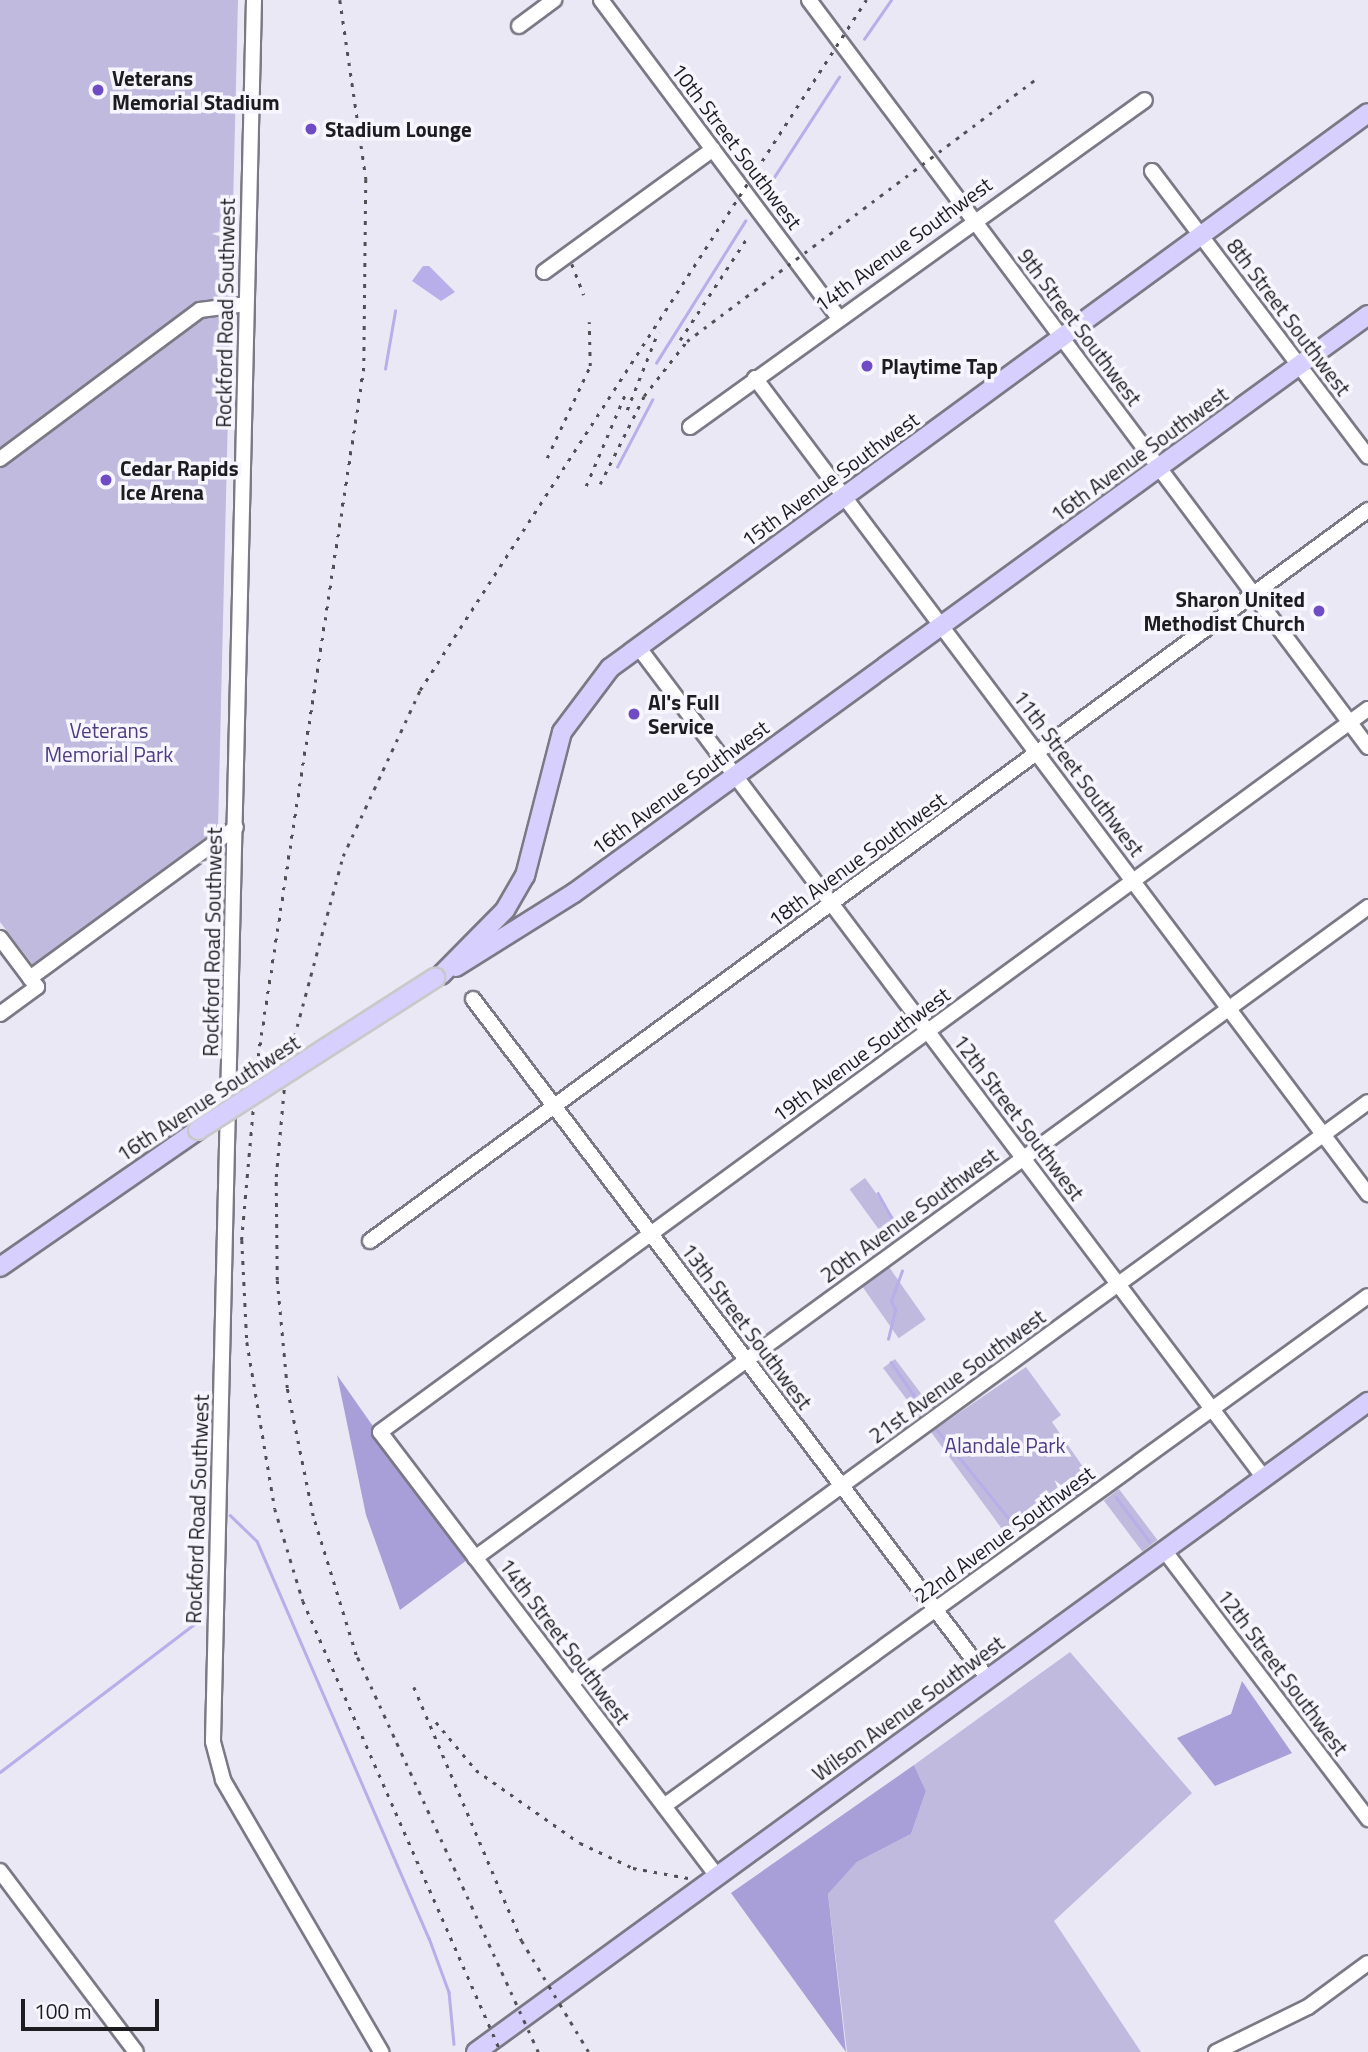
<!DOCTYPE html>
<html>
<head>
<meta charset="utf-8">
<style>
  body { margin:0 }
  #map { position:relative; width:1368px; height:2052px; overflow:hidden; background:#eae8f5; font-family:"Titillium Web",sans-serif }
  div>[style] { position:absolute }
  .green>* { inset:0; background:#bfbade; transform-origin:0 0 }
  .forest>* { inset:0; background:#a89ed8 }
  .water>* { inset:0; background:#b8aee9 }
  .stream>* { height:2.5px; margin:-1.25px; padding:0 1.25px; transform-origin:1.25px; border-radius:1.25px; background:#b8aee9 }
  .roads { filter:drop-shadow(2px 0 #7b7985) drop-shadow(-2px 0 #7b7985) drop-shadow(0 2px #7b7985) drop-shadow(0 -2px #7b7985) }
  .minor>* { height:14px; margin:-7px; padding:0 7px; transform-origin:7px; border-radius:7px; background:#fff }
  .major>* { height:18px; margin:-9px; padding:0 9px; transform-origin:9px; border-radius:9px; background:#d7cffd }
  .rail>* { height:2.5px; margin-top:-1.25px; transform-origin:0; background:repeating-linear-gradient(90deg,#4f4f55 0 3.5px,transparent 0 10.5px) }
  .bridges { filter:drop-shadow(2px 0 #c9c9ca) drop-shadow(-2px 0 #c9c9ca) drop-shadow(0 2px #c9c9ca) drop-shadow(0 -2px #c9c9ca) }
  .major-bridge>* { height:18px; margin:-9px; padding:0 9px; transform-origin:9px; border-radius:9px; background:#d7cffd }
  .dots>* { width:19px; height:19px; translate:-50% -50%; box-sizing:border-box; border:4px solid #f7f6fe; border-radius:50% }
  span { translate:-50% -50%; white-space:nowrap; text-align:center; line-height:1.15; -webkit-text-stroke:7px #f7f6fe; paint-order:stroke }
  .poi-label { font-size:21px; color:#1d1d21; font-weight:700 }
  .left { translate:0 -50%; text-align:left }
  .right { translate:-100% -50%; text-align:right }
  .street-label { font-size:21px; color:#1d1d21 }
  .park-label { font-size:21px; color:#4d3c83 }
  .scale { position:absolute; left:21px; top:1999px; width:138px; height:32px; box-sizing:border-box; border:4px solid #1d1d21; border-top:0; padding-left:9px; font-size:21px; line-height:24px; white-space:nowrap; color:#1d1d21; -webkit-text-stroke:5px #f7f6fe; paint-order:stroke }
</style>
</head>
<body>
<div id="map">
  <div class="green">
    <div style="clip-path:polygon(0 0,238px 0,218px 828px,33px 965px,0 922px)"></div>
    <div style="left:865px;top:1178px;width:69px;height:19px;rotate:54deg"></div>
    <div style="left:889px;top:1267px;width:64px;height:33px;rotate:55deg"></div>
    <div style="left:895px;top:1359px;width:63px;height:15px;rotate:53deg"></div>
    <div style="clip-path:polygon(1026px 1367px,1061px 1415px,1052px 1422px,1094px 1483px,1013px 1544px,931px 1432px)"></div>
    <div style="left:1119px;top:1489px;width:64px;height:19px;rotate:53deg"></div>
    <div style="clip-path:polygon(1070px 1652px,1192px 1793px,1054px 1921px,1141px 2052px,847px 2052px,828px 1894px,857px 1862px,911px 1834px,926px 1791px,914px 1765px)"></div>
  </div>
  <div class="forest">
    <div style="clip-path:polygon(337px 1375px,467px 1560px,400px 1610px,366px 1515px)"></div>
    <div style="clip-path:polygon(1242px 1681px,1292px 1753px,1215px 1786px,1177px 1738px,1231px 1714px)"></div>
    <div style="clip-path:polygon(914px 1765px,926px 1791px,911px 1834px,857px 1862px,828px 1894px,846px 2052px,731px 1893px)"></div>
  </div>
  <div class="water">
    <div style="clip-path:polygon(423px 266px,429px 266px,455px 292px,441px 301px,412px 281px)"></div>
  </div>
  <div class="stream">
    <div style="left:864px;top:39px;width:47px;rotate:-55.3deg"></div>
    <div style="left:765px;top:191px;width:136px;rotate:-57deg"></div>
    <div style="left:656px;top:363px;width:168px;rotate:-57.9deg"></div>
    <div style="left:385px;top:369px;width:59px;rotate:-80.2deg"></div>
    <div style="left:617px;top:467px;width:76px;rotate:-62.4deg"></div>
    <div style="left:878px;top:1193px;width:38px;rotate:61deg"></div>
    <div style="left:888px;top:1339px;width:30px;rotate:-76deg"></div>
    <div style="left:895px;top:1310px;width:10px;rotate:-114deg"></div>
    <div style="left:891px;top:1301px;width:32px;rotate:-70deg"></div>
    <div style="left:891px;top:1362px;width:63px;rotate:55.3deg"></div>
    <div style="left:937px;top:1430px;width:132px;rotate:50.9deg"></div>
    <div style="left:1020px;top:1532px;width:77px;rotate:-33.9deg"></div>
    <div style="left:1116px;top:1497px;width:56px;rotate:52.9deg"></div>
    <div style="left:230px;top:1515px;width:37px;rotate:44deg"></div>
    <div style="left:257px;top:1541px;width:433px;rotate:66.6deg"></div>
    <div style="left:429px;top:1938px;width:58px;rotate:69.7deg"></div>
    <div style="left:449px;top:1992px;width:52px;rotate:84.5deg"></div>
    <div style="left:0;top:1772px;width:254px;rotate:-37.3deg"></div>
  </div>
  <div class="roads">
    <div class="minor">
      <div style="left:254px;top:0;width:1742px;rotate:91.35deg"></div>
      <div style="left:213px;top:1742px;width:39px;rotate:75deg"></div>
      <div style="left:223px;top:1780px;width:315px;rotate:59.8deg"></div>
      <div style="left:601px;top:0;width:396px;rotate:53.2deg"></div>
      <div style="left:809px;top:0;width:933px;rotate:53.19deg"></div>
      <div style="left:519px;top:26px;width:44px;rotate:-36.6deg"></div>
      <div style="left:1152px;top:171px;width:358px;rotate:52.9deg"></div>
      <div style="left:544px;top:272px;width:209px;rotate:-36deg"></div>
      <div style="left:755px;top:378px;width:1021px;rotate:53.09deg"></div>
      <div style="left:690px;top:427px;width:560px;rotate:-35.7deg"></div>
      <div style="left:0;top:459px;width:249px;rotate:-36.7deg"></div>
      <div style="left:200px;top:310px;width:46px;rotate:-7.4deg"></div>
      <div style="left:639px;top:648px;width:1039px;rotate:53.02deg"></div>
      <div style="left:0;top:938px;width:50px;rotate:53.1deg"></div>
      <div style="left:473px;top:999px;width:853px;rotate:52.86deg"></div>
      <div style="left:0;top:1014px;width:46px;rotate:-36.1deg"></div>
      <div style="left:37px;top:987px;width:11px;rotate:-128deg"></div>
      <div style="left:30px;top:978px;width:255px;rotate:-36.2deg"></div>
      <div style="left:370px;top:1241px;width:1237px;rotate:-36.22deg"></div>
      <div style="left:1164px;top:1550px;width:338px;rotate:52.8deg"></div>
      <div style="left:475px;top:1558px;width:1105px;rotate:-36.09deg"></div>
      <div style="left:571px;top:1683px;width:986px;rotate:-36.09deg"></div>
      <div style="left:664px;top:1806px;width:869px;rotate:-35.92deg"></div>
      <div style="left:0;top:1871px;width:226px;rotate:53.1deg"></div>
      <div style="left:717px;top:1876px;width:557px;rotate:-127.2deg"></div>
      <div style="left:380px;top:1432px;width:1224px;rotate:-36.2deg"></div>
      <div style="left:1216px;top:2052px;width:102px;rotate:-26.1deg"></div>
      <div style="left:1308px;top:2007px;width:74px;rotate:-36.3deg"></div>
    </div>
    <div class="major">
      <div style="left:456px;top:967px;width:139px;rotate:-32.1deg"></div>
      <div style="left:574px;top:893px;width:982px;rotate:-36.05deg"></div>
      <div style="left:441px;top:975px;width:91px;rotate:-45.4deg"></div>
      <div style="left:505px;top:910px;width:39px;rotate:-60deg"></div>
      <div style="left:525px;top:876px;width:149px;rotate:-75.6deg"></div>
      <div style="left:562px;top:732px;width:80px;rotate:-53.1deg"></div>
      <div style="left:610px;top:668px;width:939px;rotate:-36.21deg"></div>
      <div style="left:0;top:1267px;width:241px;rotate:-34.7deg"></div>
      <div style="left:476px;top:2052px;width:1104px;rotate:-36.08deg"></div>
    </div>
  </div>
  <div class="rail">
    <div style="left:340px;top:0;width:181px;rotate:81.7deg"></div>
    <div style="left:366px;top:179px;width:189px;rotate:90.6deg"></div>
    <div style="left:364px;top:368px;width:699px;rotate:98.72deg"></div>
    <div style="left:258px;top:1059px;width:182px;rotate:95.1deg"></div>
    <div style="left:242px;top:1240px;width:102px;rotate:87.2deg"></div>
    <div style="left:247px;top:1342px;width:169px;rotate:80.5deg"></div>
    <div style="left:275px;top:1509px;width:96px;rotate:73.1deg"></div>
    <div style="left:303px;top:1601px;width:493px;rotate:66.3deg"></div>
    <div style="left:572px;top:264px;width:33px;rotate:69deg"></div>
    <div style="left:680px;top:340px;width:122px;rotate:-56.7deg"></div>
    <div style="left:627px;top:410px;width:84px;rotate:-68.3deg"></div>
    <div style="left:547px;top:458px;width:102px;rotate:-64.9deg"></div>
    <div style="left:590px;top:366px;width:44px;rotate:-91.3deg"></div>
    <div style="left:600px;top:484px;width:98px;rotate:-63.4deg"></div>
    <div style="left:644px;top:396px;width:70px;rotate:-52deg"></div>
    <div style="left:687px;top:341px;width:439px;rotate:-36.9deg"></div>
    <div style="left:586px;top:486px;width:104px;rotate:-66.9deg"></div>
    <div style="left:414px;top:1687px;width:276px;rotate:67deg"></div>
    <div style="left:522px;top:1941px;width:130px;rotate:58.9deg"></div>
    <div style="left:436px;top:1722px;width:62px;rotate:50.2deg"></div>
    <div style="left:476px;top:1770px;width:127px;rotate:35.1deg"></div>
    <div style="left:580px;top:1843px;width:59px;rotate:25.3deg"></div>
    <div style="left:633px;top:1868px;width:56px;rotate:10.3deg"></div>
    <div style="left:538px;top:2052px;width:437px;rotate:-114.6deg"></div>
    <div style="left:356px;top:1655px;width:145px;rotate:-107.2deg"></div>
    <div style="left:313px;top:1516px;width:131px;rotate:-101.5deg"></div>
    <div style="left:287px;top:1388px;width:108px;rotate:-95.3deg"></div>
    <div style="left:277px;top:1280px;width:103px;rotate:-90.6deg"></div>
    <div style="left:276px;top:1177px;width:110px;rotate:-84.8deg"></div>
    <div style="left:286px;top:1067px;width:219px;rotate:-74.9deg"></div>
    <div style="left:343px;top:856px;width:183px;rotate:-65.1deg"></div>
    <div style="left:420px;top:690px;width:822px;rotate:-57.12deg"></div>
  </div>
  <div class="bridges">
    <div class="major-bridge">
      <div style="left:198px;top:1130px;width:282px;rotate:-32.7deg"></div>
    </div>
  </div>
  <div class="dots">
    <div style="left:98px;top:90px;background:#6f4cc5"></div>
    <div style="left:311px;top:129px;background:#6f4cc5"></div>
    <div style="left:867px;top:366px;background:#6f4cc5"></div>
    <div style="left:106px;top:480px;background:#6f4cc5"></div>
    <div style="left:1319px;top:611px;background:#6f4cc5"></div>
    <div style="left:634px;top:714px;background:#6f4cc5"></div>
  </div>
  <div class="poi-label">
    <span class="left" style="left:112px;top:90px">Veterans<br>Memorial Stadium</span>
    <span class="left" style="left:325px;top:129px">Stadium Lounge</span>
    <span class="left" style="left:881px;top:366px">Playtime Tap</span>
    <span class="left" style="left:120px;top:480px">Cedar Rapids<br>Ice Arena</span>
    <span class="right" style="left:1305px;top:611px">Sharon United<br>Methodist Church</span>
    <span class="left" style="left:648px;top:714px">Al's Full<br>Service</span>
  </div>
  <div class="street-label">
    <span style="left:737px;top:146px;rotate:53deg">10th Street Southwest</span>
    <span style="left:903px;top:244px;rotate:-36deg">14th Avenue Southwest</span>
    <span style="left:225px;top:313px;rotate:-89deg">Rockford Road Southwest</span>
    <span style="left:1289px;top:317px;rotate:53deg">8th Street Southwest</span>
    <span style="left:1080px;top:327px;rotate:53deg">9th Street Southwest</span>
    <span style="left:1139px;top:454px;rotate:-36deg">16th Avenue Southwest</span>
    <span style="left:830px;top:479px;rotate:-36deg">15th Avenue Southwest</span>
    <span style="left:1079px;top:773px;rotate:53deg">11th Street Southwest</span>
    <span style="left:680px;top:787px;rotate:-36deg">16th Avenue Southwest</span>
    <span style="left:857px;top:859px;rotate:-36deg">18th Avenue Southwest</span>
    <span style="left:212px;top:942px;rotate:-89deg">Rockford Road Southwest</span>
    <span style="left:861px;top:1054px;rotate:-36deg">19th Avenue Southwest</span>
    <span style="left:208px;top:1098px;rotate:-33deg">16th Avenue Southwest</span>
    <span style="left:1019px;top:1117px;rotate:53deg">12th Street Southwest</span>
    <span style="left:909px;top:1215px;rotate:-36deg">20th Avenue Southwest</span>
    <span style="left:747px;top:1326px;rotate:53deg">13th Street Southwest</span>
    <span style="left:957px;top:1376px;rotate:-36deg">21st Avenue Southwest</span>
    <span style="left:197px;top:1509px;rotate:-88deg">Rockford Road Southwest</span>
    <span style="left:1004px;top:1534px;rotate:-36deg">22nd Avenue Southwest</span>
    <span style="left:565px;top:1641px;rotate:53deg">14th Street Southwest</span>
    <span style="left:1283px;top:1672px;rotate:53deg">12th Street Southwest</span>
    <span style="left:908px;top:1708px;rotate:-36deg">Wilson Avenue Southwest</span>
  </div>
  <div class="park-label">
    <span style="left:109px;top:742px">Veterans<br>Memorial Park</span>
    <span style="left:1005px;top:1445px">Alandale Park</span>
  </div>
  <div class="scale">100 m</div>
</div>
</body>
</html>
